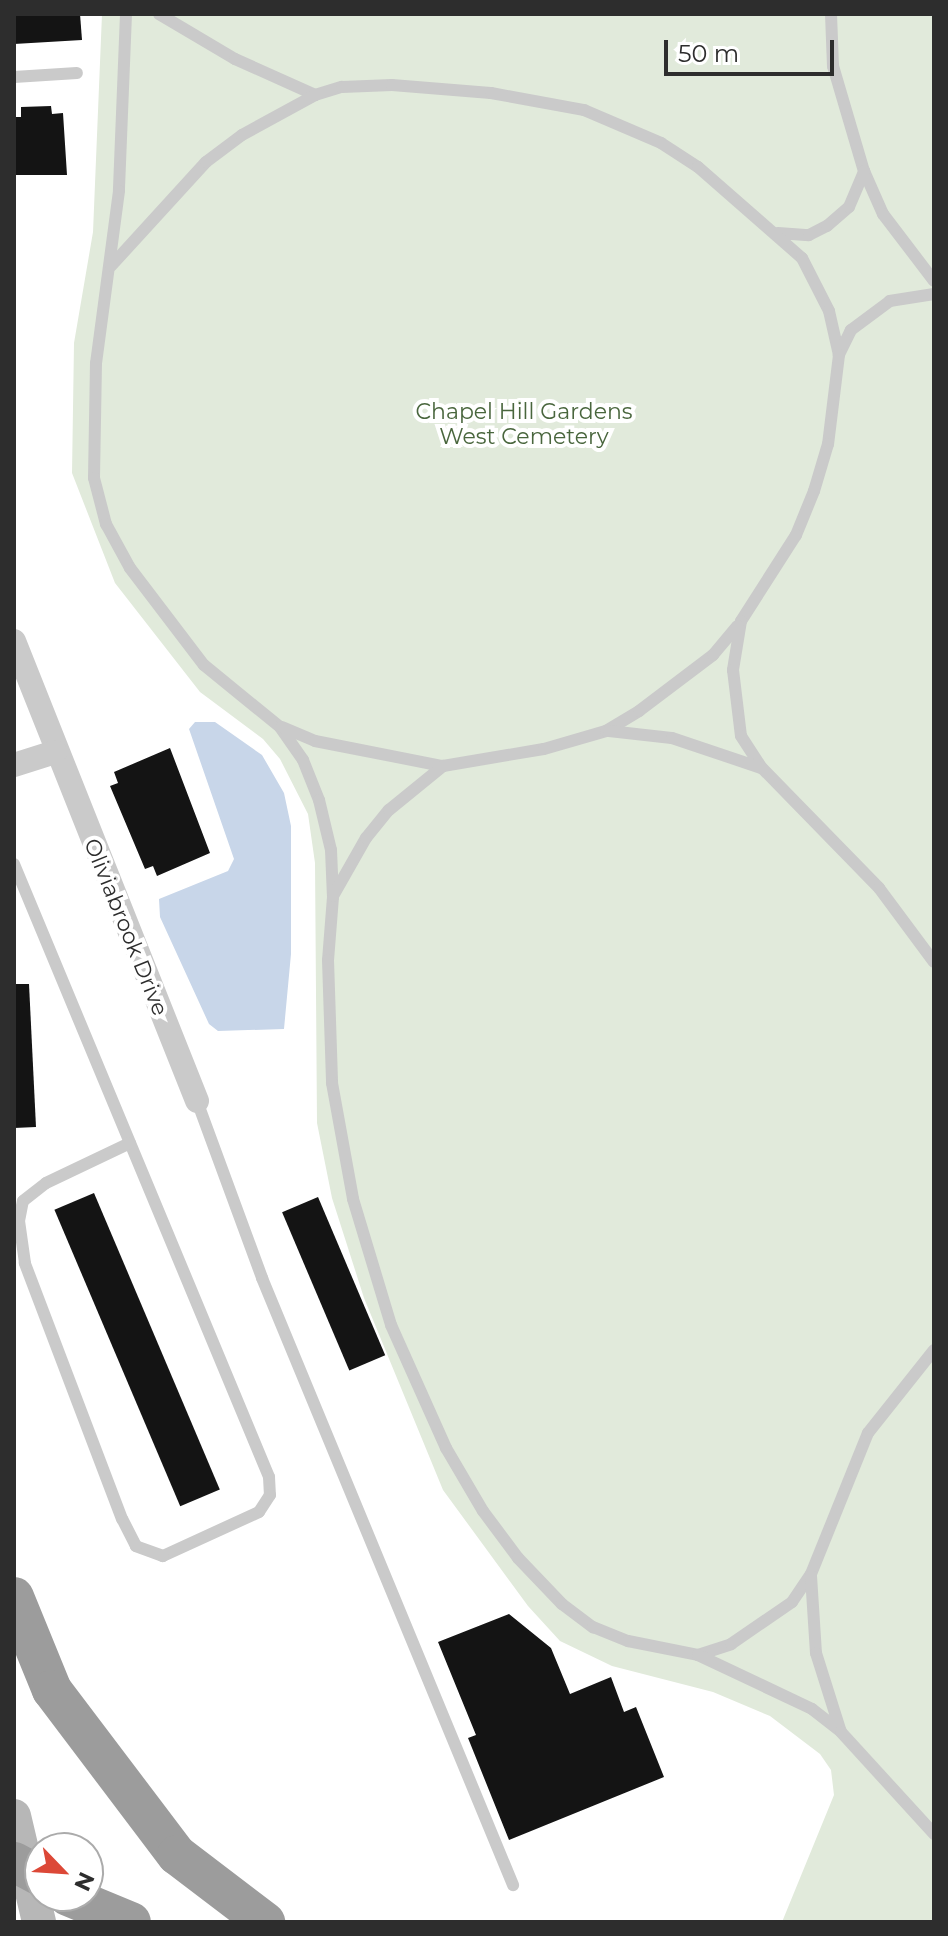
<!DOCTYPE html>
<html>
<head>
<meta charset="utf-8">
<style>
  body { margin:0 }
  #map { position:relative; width:948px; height:1936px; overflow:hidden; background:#fff; font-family:Montserrat,sans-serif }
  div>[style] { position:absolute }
  .green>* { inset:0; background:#e1eadb }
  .water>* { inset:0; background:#c8d6e9 }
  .building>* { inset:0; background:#141414; transform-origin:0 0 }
  .service>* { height:12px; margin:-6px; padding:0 6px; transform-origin:6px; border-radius:6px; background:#cacaca }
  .minor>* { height:24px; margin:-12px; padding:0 12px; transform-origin:12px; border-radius:12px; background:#cacaca }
  .secondary>* { height:34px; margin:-17px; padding:0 17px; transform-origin:17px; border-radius:17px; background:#b7b7b7 }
  .trunk>* { height:40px; margin:-20px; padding:0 20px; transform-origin:20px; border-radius:20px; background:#9c9c9c }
  .trunk-bridge>* { height:40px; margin:-20px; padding:0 20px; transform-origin:20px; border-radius:20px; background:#9c9c9c }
  span { translate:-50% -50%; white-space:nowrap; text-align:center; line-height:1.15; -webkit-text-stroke:8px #fff; paint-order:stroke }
  .park-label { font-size:22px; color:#49663d }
  .street-label { font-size:22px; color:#2d2d2d }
  .frame { position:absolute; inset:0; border:16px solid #2d2d2d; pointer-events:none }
  .north { position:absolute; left:24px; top:1832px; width:80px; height:80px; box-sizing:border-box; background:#fff; border:2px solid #ababab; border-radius:50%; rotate:115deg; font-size:22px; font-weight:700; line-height:32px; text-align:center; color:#2d2d2d }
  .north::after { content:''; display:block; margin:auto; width:28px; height:36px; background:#dc4837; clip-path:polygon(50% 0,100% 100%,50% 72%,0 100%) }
  .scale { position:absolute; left:664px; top:40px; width:170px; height:36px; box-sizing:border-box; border:4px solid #2d2d2d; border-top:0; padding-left:10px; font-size:24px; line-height:28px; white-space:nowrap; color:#2d2d2d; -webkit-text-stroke:6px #fff; paint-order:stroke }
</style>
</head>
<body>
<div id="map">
  <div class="green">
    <div style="clip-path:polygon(102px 14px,934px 14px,934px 1922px,782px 1922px,834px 1795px,831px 1770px,820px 1754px,770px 1716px,713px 1692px,612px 1666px,560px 1641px,528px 1606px,443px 1490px,364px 1298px,332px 1198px,317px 1123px,315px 863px,308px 814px,280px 759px,263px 739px,200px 692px,115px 583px,72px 473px,74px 343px,93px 232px)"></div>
  </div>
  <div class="water">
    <div style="clip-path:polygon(195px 722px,215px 722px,262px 755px,284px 793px,291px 826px,291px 954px,284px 1029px,218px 1031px,209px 1024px,160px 917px,159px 899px,228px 871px,234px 859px,189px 729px)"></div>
  </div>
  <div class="building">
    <div style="clip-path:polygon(14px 14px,80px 14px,82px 40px,14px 44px)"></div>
    <div style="clip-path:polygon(51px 106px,52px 114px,63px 113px,67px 175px,14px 175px,14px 117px,21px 117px,21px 107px)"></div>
    <div style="clip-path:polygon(170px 748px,210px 853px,157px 876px,153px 866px,145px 869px,110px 786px,118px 783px,114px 772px)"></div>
    <div style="clip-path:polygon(14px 984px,29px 984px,36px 1127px,14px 1128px)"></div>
    <div style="left:94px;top:1193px;width:322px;height:43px;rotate:67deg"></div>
    <div style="left:318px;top:1197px;width:172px;height:39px;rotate:67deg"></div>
    <div style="clip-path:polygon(509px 1614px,551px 1648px,570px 1694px,611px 1677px,624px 1712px,636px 1707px,664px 1777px,509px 1840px,468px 1738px,476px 1735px,438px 1642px)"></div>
  </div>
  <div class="service">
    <div style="left:126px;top:14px;width:177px;rotate:92.3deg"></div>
    <div style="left:119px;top:191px;width:174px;rotate:97.6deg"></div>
    <div style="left:96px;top:363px;width:115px;rotate:91deg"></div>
    <div style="left:94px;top:478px;width:48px;rotate:75.4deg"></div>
    <div style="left:106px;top:524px;width:50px;rotate:61.4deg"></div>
    <div style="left:130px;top:568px;width:122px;rotate:52.7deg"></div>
    <div style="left:204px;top:665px;width:98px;rotate:39.2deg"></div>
    <div style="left:280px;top:727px;width:40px;rotate:55.1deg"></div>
    <div style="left:303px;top:760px;width:43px;rotate:68.2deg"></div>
    <div style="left:319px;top:800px;width:51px;rotate:76.5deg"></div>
    <div style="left:331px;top:850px;width:47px;rotate:87.6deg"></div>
    <div style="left:333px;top:897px;width:63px;rotate:94.5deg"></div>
    <div style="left:328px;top:960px;width:123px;rotate:88.1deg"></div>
    <div style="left:332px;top:1083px;width:118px;rotate:79.7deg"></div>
    <div style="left:353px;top:1199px;width:132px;rotate:73.2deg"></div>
    <div style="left:391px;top:1325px;width:135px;rotate:65.9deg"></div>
    <div style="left:446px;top:1448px;width:73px;rotate:59.6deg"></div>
    <div style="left:483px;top:1511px;width:59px;rotate:53.3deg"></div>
    <div style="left:518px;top:1558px;width:64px;rotate:46.3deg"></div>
    <div style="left:562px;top:1604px;width:39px;rotate:37deg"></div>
    <div style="left:593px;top:1627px;width:38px;rotate:22deg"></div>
    <div style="left:628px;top:1641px;width:71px;rotate:11.3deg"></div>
    <div style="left:698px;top:1655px;width:35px;rotate:-18deg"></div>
    <div style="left:731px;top:1644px;width:74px;rotate:-34.5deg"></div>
    <div style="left:792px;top:1602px;width:34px;rotate:-56deg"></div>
    <div style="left:811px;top:1574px;width:152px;rotate:-68deg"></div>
    <div style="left:868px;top:1433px;width:106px;rotate:-51.5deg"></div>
    <div style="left:159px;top:14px;width:88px;rotate:30.6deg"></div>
    <div style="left:235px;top:59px;width:88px;rotate:24.2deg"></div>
    <div style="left:831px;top:14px;width:52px;rotate:87.8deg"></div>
    <div style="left:833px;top:66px;width:109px;rotate:73.6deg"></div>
    <div style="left:864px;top:171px;width:47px;rotate:66.2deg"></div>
    <div style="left:883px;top:214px;width:84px;rotate:52.7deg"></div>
    <div style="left:14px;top:77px;width:63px;rotate:-3.6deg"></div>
    <div style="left:778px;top:233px;width:31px;rotate:4deg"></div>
    <div style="left:809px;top:235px;width:20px;rotate:-27deg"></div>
    <div style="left:827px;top:226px;width:29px;rotate:-41deg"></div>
    <div style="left:849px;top:207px;width:39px;rotate:-67deg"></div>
    <div style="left:111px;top:266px;width:141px;rotate:-47.6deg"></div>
    <div style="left:206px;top:162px;width:45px;rotate:-36.9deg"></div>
    <div style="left:242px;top:135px;width:83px;rotate:-28.7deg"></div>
    <div style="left:315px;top:95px;width:28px;rotate:-17deg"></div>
    <div style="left:342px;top:87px;width:50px;rotate:-2.3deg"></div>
    <div style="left:392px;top:85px;width:99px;rotate:4.6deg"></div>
    <div style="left:491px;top:93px;width:95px;rotate:10.4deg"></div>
    <div style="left:584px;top:110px;width:84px;rotate:23.2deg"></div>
    <div style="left:661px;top:143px;width:44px;rotate:33deg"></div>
    <div style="left:698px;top:167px;width:138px;rotate:41.2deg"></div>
    <div style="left:802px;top:258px;width:59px;rotate:63deg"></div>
    <div style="left:829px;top:311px;width:45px;rotate:77.2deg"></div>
    <div style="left:934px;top:294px;width:45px;rotate:171deg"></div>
    <div style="left:890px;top:301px;width:49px;rotate:143.4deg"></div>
    <div style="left:851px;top:330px;width:28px;rotate:116deg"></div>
    <div style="left:839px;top:355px;width:90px;rotate:97deg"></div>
    <div style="left:828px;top:444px;width:49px;rotate:106.6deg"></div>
    <div style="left:814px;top:491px;width:48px;rotate:112.2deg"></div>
    <div style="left:796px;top:535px;width:102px;rotate:122.6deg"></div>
    <div style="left:741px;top:621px;width:50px;rotate:99.3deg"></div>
    <div style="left:733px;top:670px;width:66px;rotate:83.1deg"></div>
    <div style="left:741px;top:736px;width:38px;rotate:57deg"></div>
    <div style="left:762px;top:768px;width:168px;rotate:45.7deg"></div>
    <div style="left:879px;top:888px;width:92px;rotate:53.4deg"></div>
    <div style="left:282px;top:727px;width:36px;rotate:23deg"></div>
    <div style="left:315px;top:741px;width:130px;rotate:11.1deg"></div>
    <div style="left:443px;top:766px;width:102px;rotate:-9.6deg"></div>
    <div style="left:544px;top:749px;width:65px;rotate:-16.2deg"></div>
    <div style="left:606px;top:731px;width:39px;rotate:-31deg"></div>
    <div style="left:639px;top:711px;width:93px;rotate:-37.1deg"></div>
    <div style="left:713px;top:655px;width:38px;rotate:-50deg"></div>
    <div style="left:609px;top:731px;width:63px;rotate:6.3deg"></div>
    <div style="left:672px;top:738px;width:94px;rotate:18.6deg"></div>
    <div style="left:14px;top:864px;width:664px;rotate:67.41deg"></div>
    <div style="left:269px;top:1477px;width:18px;rotate:87deg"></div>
    <div style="left:270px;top:1495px;width:20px;rotate:123deg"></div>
    <div style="left:259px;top:1512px;width:106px;rotate:155.4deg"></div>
    <div style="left:163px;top:1556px;width:29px;rotate:-160deg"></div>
    <div style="left:136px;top:1546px;width:30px;rotate:-117deg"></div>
    <div style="left:122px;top:1519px;width:274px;rotate:-110.8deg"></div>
    <div style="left:25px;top:1263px;width:42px;rotate:-98.1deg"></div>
    <div style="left:19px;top:1221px;width:20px;rotate:-79deg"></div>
    <div style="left:23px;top:1201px;width:29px;rotate:-38deg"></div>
    <div style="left:46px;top:1183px;width:93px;rotate:-25.5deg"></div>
    <div style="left:333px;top:896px;width:67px;rotate:-60.4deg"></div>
    <div style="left:366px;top:838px;width:36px;rotate:-51deg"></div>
    <div style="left:389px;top:810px;width:70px;rotate:-39.2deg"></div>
    <div style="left:197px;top:1101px;width:189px;rotate:69.8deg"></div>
    <div style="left:262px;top:1278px;width:657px;rotate:67.53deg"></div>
    <div style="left:811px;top:1576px;width:77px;rotate:86.3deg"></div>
    <div style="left:816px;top:1653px;width:80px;rotate:72.5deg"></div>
    <div style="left:698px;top:1655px;width:126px;rotate:25.3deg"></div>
    <div style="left:812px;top:1709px;width:37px;rotate:38deg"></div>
    <div style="left:841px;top:1732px;width:138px;rotate:47.6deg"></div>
  </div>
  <div class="minor">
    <div style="left:14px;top:641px;width:495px;rotate:68.3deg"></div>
    <div style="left:14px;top:765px;width:43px;rotate:-17.6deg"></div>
  </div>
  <div class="secondary">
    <div style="left:14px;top:1816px;width:109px;rotate:76.7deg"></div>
  </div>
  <div class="trunk">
    <div style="left:14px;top:1597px;width:100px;rotate:67.8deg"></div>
    <div style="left:52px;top:1690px;width:207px;rotate:52.9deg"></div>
    <div style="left:177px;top:1855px;width:111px;rotate:37.3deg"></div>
    <div style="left:68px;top:1896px;width:68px;rotate:22.4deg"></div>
  </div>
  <div class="trunk-bridge">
    <div style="left:14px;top:1862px;width:30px;rotate:28deg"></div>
  </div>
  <div class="park-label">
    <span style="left:524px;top:424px">Chapel Hill Gardens<br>West Cemetery</span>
  </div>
  <div class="street-label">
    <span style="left:126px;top:927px;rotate:68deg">Oliviabrook Drive</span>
  </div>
  <div class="frame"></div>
  <div class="north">N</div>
  <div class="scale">50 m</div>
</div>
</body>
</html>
